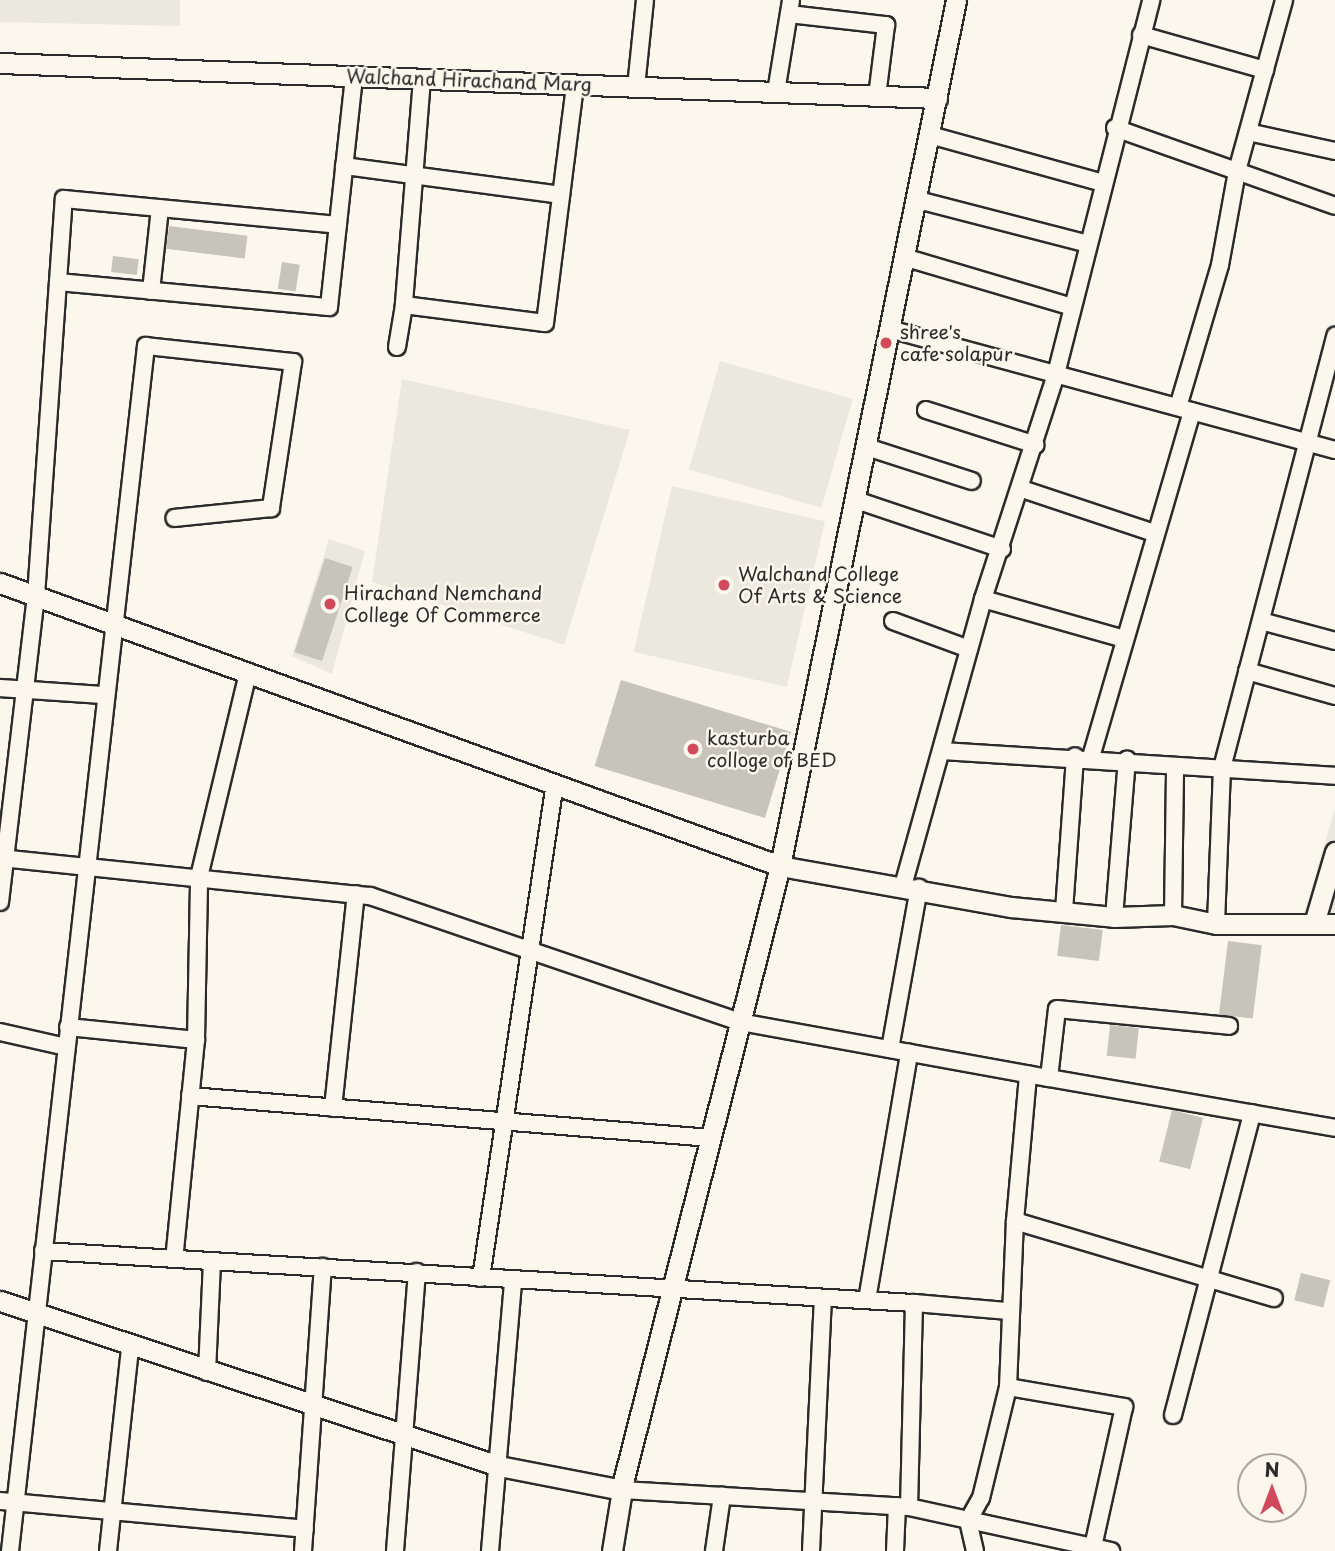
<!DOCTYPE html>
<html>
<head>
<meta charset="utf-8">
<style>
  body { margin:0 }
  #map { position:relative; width:1335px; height:1551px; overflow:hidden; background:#fbf7ec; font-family:"Playpen Sans",sans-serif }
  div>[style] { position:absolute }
  .built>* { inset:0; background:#ebe8de; transform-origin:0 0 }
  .building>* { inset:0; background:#c7c4bc; transform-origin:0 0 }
  .roads { filter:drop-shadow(2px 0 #2b2b2b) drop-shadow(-2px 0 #2b2b2b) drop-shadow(0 2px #2b2b2b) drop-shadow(0 -2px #2b2b2b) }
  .minor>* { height:16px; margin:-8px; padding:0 8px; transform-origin:8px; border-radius:8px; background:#fbf7ec }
  .tertiary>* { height:19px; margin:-9.5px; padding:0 9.5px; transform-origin:9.5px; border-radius:9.5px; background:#fbf7ec }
  .dots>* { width:19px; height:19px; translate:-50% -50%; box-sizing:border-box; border:4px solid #fbf7ec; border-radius:50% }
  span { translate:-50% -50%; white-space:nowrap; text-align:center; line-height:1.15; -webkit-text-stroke:5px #fbf7ec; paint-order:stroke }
  .street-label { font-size:19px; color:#2b2b2b }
  .poi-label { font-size:19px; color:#2b2b2b }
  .left { translate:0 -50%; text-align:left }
  .north { position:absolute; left:1237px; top:1453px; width:70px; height:70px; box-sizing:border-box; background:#fbf7ec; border:2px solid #a8a59f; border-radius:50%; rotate:0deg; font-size:19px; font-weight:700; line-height:28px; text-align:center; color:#2b2b2b }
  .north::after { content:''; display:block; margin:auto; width:24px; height:32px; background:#d1495b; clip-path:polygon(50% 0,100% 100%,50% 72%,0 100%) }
</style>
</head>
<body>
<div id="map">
  <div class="built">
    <div style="clip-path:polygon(0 0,180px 0,180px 26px,0 22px)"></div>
    <div style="left:720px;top:361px;width:138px;height:113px;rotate:16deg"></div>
    <div style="clip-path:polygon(402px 379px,630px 430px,564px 645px,372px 582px)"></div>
    <div style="left:672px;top:486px;width:157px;height:170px;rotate:13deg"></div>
    <div style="clip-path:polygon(329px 539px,365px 551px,332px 674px,292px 656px)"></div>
    <div style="clip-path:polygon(1335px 808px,1335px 930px,1300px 927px)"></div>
  </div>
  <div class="building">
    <div style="left:169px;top:226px;width:79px;height:23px;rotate:7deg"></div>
    <div style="left:113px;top:256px;width:26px;height:16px;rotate:7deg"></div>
    <div style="left:282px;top:262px;width:18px;height:27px;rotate:9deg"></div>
    <div style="left:325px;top:558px;width:29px;height:99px;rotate:18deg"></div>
    <div style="left:621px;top:680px;width:178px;height:90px;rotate:17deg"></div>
    <div style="left:1061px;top:925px;width:42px;height:31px;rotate:7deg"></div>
    <div style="left:1228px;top:941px;width:34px;height:74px;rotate:7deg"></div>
    <div style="left:1110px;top:1025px;width:29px;height:31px;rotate:6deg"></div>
    <div style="left:1172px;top:1110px;width:32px;height:53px;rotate:14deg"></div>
    <div style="left:1301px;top:1273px;width:30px;height:28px;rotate:14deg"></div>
  </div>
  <div class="roads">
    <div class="minor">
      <div style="left:789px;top:14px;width:98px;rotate:6.5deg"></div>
      <div style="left:886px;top:25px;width:72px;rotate:97.2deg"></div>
      <div style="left:1141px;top:35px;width:129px;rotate:15.8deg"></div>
      <div style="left:422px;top:79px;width:227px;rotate:94.6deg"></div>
      <div style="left:404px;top:305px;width:142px;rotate:7.3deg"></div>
      <div style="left:545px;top:323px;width:240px;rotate:-82.8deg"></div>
      <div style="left:636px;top:87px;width:87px;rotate:-84.1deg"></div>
      <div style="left:776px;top:92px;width:93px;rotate:-80.7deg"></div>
      <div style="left:1115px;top:128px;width:233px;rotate:19.5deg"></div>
      <div style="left:1248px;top:132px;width:89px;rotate:12.3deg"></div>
      <div style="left:930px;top:135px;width:176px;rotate:15.5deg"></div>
      <div style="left:344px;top:166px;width:219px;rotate:7.6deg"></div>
      <div style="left:918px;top:200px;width:176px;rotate:14.5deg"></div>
      <div style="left:907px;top:258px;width:172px;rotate:16.5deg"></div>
      <div style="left:58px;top:282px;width:272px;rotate:5.3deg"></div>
      <div style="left:329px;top:307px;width:232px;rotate:-83.8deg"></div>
      <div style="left:151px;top:291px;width:83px;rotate:-83.8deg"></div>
      <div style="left:893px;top:330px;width:458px;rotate:15.2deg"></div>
      <div style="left:397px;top:347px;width:43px;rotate:-80.5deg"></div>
      <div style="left:1178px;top:407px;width:148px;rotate:-73.5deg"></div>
      <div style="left:1220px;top:265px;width:96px;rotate:-79.7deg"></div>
      <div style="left:1237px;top:171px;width:177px;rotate:-74.6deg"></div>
      <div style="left:926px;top:410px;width:115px;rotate:17.7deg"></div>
      <div style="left:867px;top:447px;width:110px;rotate:17.9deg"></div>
      <div style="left:1022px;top:489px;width:139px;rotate:18.4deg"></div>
      <div style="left:856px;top:500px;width:154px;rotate:18.6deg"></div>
      <div style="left:983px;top:599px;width:147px;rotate:15.8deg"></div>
      <div style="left:893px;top:621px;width:81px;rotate:20.2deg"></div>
      <div style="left:1261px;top:621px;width:77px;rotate:15.1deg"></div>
      <div style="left:1247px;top:671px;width:91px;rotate:15.9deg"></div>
      <div style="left:0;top:688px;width:102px;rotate:3.9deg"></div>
      <div style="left:942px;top:751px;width:394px;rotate:3.6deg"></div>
      <div style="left:1091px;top:757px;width:360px;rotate:-73.7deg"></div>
      <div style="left:0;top:858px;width:372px;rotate:5.9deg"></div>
      <div style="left:370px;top:896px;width:391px;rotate:18.8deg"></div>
      <div style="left:740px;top:1022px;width:314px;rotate:10.3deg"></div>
      <div style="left:1049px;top:1078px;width:69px;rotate:-83.4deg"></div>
      <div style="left:1057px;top:1009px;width:173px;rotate:5.6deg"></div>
      <div style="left:903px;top:886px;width:298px;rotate:-74.4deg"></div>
      <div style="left:983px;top:599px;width:237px;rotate:-72deg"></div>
      <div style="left:1056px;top:374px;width:386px;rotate:-75.7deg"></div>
      <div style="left:0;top:902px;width:308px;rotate:-83.3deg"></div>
      <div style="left:36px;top:596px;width:398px;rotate:-86deg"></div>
      <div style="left:64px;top:199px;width:275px;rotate:5.4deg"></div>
      <div style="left:1064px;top:911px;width:155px;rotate:-85.9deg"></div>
      <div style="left:1173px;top:915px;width:149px;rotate:-89.2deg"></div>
      <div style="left:1114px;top:917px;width:158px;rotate:-85.3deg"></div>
      <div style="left:1216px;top:924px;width:156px;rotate:-87.8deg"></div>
      <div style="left:1222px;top:768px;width:447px;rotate:-75.3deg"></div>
      <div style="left:68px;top:1027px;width:129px;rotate:5.8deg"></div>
      <div style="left:196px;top:1040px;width:220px;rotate:95.7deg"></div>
      <div style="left:0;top:1032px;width:68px;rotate:12.8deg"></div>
      <div style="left:196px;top:1040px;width:163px;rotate:-88.9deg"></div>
      <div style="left:199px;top:877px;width:210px;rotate:-76.5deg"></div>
      <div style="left:890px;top:1049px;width:164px;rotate:-79.8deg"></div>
      <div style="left:1049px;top:1078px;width:290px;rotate:9.9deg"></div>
      <div style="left:190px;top:1096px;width:523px;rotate:4.61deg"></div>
      <div style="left:333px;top:1108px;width:215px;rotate:-83.9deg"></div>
      <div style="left:1015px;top:1221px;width:147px;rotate:-84.9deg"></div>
      <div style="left:43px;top:1251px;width:873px;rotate:3.42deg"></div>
      <div style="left:914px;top:1303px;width:204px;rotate:91.4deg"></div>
      <div style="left:481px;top:1278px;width:500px;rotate:-81.5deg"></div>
      <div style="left:867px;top:1300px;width:251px;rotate:-80.3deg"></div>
      <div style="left:914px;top:1303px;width:93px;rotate:4.9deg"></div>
      <div style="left:207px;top:1372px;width:111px;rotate:-87.4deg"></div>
      <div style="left:1008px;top:1387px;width:118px;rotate:9.8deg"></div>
      <div style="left:1124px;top:1407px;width:148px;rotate:102.5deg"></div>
      <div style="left:1173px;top:1415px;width:312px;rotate:-75.3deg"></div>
      <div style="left:622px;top:1490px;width:288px;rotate:3.4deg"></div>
      <div style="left:909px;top:1507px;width:207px;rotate:12.3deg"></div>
      <div style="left:0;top:1501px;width:306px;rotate:5.2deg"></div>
      <div style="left:10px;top:1551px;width:1213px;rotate:-83.56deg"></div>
      <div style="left:146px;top:346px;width:148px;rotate:6.2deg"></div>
      <div style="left:293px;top:362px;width:148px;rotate:98.6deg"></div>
      <div style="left:271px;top:508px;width:97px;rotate:174.1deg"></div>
      <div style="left:108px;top:1551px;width:204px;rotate:-83.8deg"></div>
      <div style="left:303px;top:1551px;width:285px;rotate:-86deg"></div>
      <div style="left:395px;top:1551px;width:280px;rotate:-85.5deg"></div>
      <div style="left:490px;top:1551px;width:272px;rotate:-85.1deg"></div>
      <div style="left:714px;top:1551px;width:56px;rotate:-81.7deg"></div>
      <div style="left:811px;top:1551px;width:253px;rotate:-87.3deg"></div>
      <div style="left:895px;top:1551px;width:45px;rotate:-87.5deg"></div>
      <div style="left:975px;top:1551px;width:31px;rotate:-103deg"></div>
      <div style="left:968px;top:1521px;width:26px;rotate:-61deg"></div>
      <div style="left:981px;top:1498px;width:114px;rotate:-76.3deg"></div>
      <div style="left:1008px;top:1387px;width:166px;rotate:-87.6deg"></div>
      <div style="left:1015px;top:1221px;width:270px;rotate:16.6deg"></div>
    </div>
    <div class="tertiary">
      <div style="left:0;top:63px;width:938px;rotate:2.14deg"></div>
      <div style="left:0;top:583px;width:830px;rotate:19.94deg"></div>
      <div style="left:780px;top:866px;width:235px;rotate:10.1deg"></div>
      <div style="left:1011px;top:907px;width:103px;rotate:5.5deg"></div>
      <div style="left:1114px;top:917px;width:59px;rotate:-1.9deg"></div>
      <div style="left:1173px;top:915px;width:44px;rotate:11.8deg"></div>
      <div style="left:1216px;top:924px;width:119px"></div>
      <div style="left:1315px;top:920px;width:71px;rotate:-73.6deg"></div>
      <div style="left:0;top:1301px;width:526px;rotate:18.3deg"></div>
      <div style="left:499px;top:1466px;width:125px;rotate:11deg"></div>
      <div style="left:612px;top:1551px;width:74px;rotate:-80.7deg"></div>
      <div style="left:624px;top:1478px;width:632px;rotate:-75.7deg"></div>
      <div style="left:780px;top:866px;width:884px;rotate:-78.51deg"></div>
    </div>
  </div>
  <div class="dots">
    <div style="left:886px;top:343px;background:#d1495b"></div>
    <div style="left:724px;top:585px;background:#d1495b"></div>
    <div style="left:330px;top:604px;background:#d1495b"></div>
    <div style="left:693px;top:749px;background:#d1495b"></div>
  </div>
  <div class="street-label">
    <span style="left:469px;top:80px;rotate:2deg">Walchand Hirachand Marg</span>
  </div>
  <div class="poi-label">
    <span class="left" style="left:900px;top:343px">shree's<br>cafe solapur</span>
    <span class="left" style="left:738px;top:585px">Walchand College<br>Of Arts &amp; Science</span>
    <span class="left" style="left:344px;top:604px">Hirachand Nemchand<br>College Of Commerce</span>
    <span class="left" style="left:707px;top:749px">kasturba<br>colloge of BED</span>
  </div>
  <div class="north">N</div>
</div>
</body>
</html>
